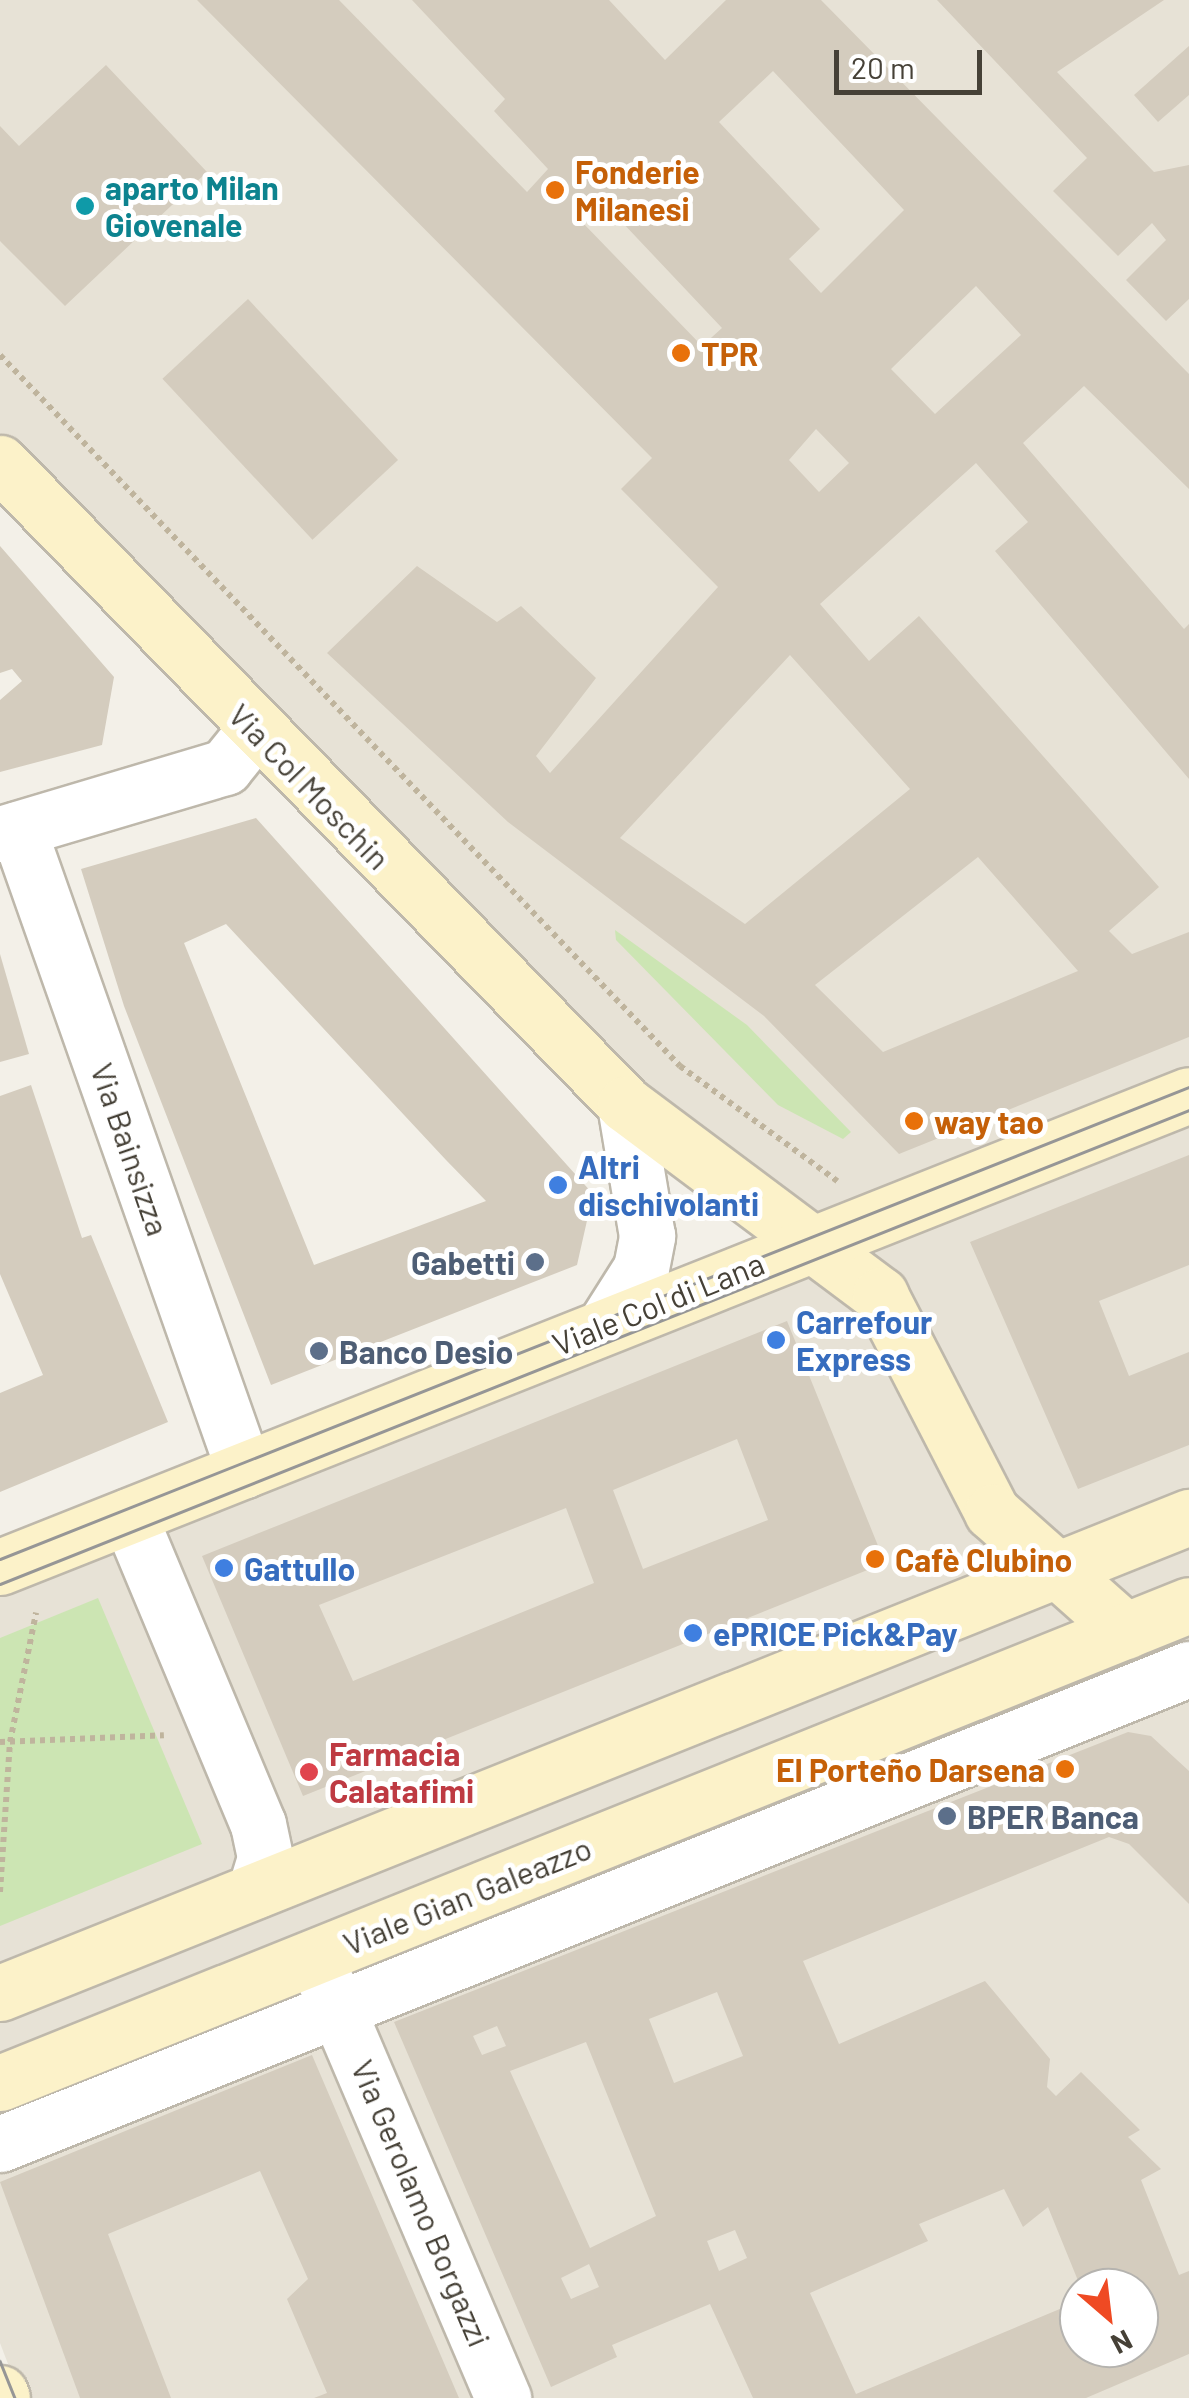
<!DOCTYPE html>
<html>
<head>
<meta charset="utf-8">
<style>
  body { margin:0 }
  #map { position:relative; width:1189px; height:2398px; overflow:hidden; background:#f3f0e8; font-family:Barlow,sans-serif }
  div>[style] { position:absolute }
  .residential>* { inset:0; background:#e7e2d6 }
  .green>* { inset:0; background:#cce5b3 }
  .building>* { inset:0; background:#d4ccbe; transform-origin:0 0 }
  .path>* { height:6px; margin-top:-3px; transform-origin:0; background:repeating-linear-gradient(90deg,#bfb49d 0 5px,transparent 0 10px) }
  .roads { filter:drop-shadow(2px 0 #beb8ab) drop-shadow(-2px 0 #beb8ab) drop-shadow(0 2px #beb8ab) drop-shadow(0 -2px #beb8ab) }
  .street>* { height:55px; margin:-27.5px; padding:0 27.5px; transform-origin:27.5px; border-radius:27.5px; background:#fff }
  .secondary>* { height:55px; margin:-27.5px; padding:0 27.5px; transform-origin:27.5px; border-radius:27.5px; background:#fcf2c9 }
  .tram>* { height:2.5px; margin:-1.25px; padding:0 1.25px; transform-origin:1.25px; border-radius:1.25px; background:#969696 }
  .dots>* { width:28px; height:28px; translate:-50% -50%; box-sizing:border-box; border:5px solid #fff; border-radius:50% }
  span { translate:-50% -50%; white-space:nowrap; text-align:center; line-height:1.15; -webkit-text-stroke:10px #fff; paint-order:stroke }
  .food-label { font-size:32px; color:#c56008; font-weight:700 }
  .left { translate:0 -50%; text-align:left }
  .right { translate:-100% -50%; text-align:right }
  .culture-label { font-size:32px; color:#0d838f; font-weight:700 }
  .street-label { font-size:32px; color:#464137 }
  .shop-label { font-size:32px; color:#366cbe; font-weight:700 }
  .service-label { font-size:32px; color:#4e5e75; font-weight:700 }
  .health-label { font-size:32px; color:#be3a42; font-weight:700 }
  .north { position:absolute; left:1059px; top:2268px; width:100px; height:100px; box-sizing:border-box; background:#fff; border:2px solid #b5b3af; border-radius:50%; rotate:152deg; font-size:28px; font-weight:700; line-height:40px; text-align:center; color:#464137 }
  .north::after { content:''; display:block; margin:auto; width:35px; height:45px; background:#ef4a23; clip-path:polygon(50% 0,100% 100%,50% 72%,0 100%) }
  .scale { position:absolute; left:834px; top:50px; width:148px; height:45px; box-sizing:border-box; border:5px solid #464137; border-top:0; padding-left:12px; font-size:30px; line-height:35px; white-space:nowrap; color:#464137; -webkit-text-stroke:8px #fff; paint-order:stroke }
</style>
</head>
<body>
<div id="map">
  <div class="residential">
    <div style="clip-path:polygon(0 0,1189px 0,1189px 1081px,817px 1230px,629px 1102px,0 457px)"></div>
    <div style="clip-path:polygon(evenodd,1189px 1103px,1189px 2398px,21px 2398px,0 2343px,0 1587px,1189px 1103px,1079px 2288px,1139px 2288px,1139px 2348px,1079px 2348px,1079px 2288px)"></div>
  </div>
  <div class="green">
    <div style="clip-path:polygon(615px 930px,747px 1025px,851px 1132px,843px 1139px,778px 1105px,616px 940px)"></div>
    <div style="clip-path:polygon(98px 1598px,202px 1844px,0 1926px,0 1638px)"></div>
  </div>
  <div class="building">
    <div style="clip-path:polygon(evenodd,197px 0,339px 0,527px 192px,548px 169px,494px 111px,505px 99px,412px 0,609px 0,665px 60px,726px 0,821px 0,1189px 374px,1189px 489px,1084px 386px,1023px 443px,1184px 629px,1189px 624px,1189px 779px,995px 551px,1028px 522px,976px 463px,820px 604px,869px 661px,919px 616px,1159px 887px,1109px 931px,1132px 954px,1189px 932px,1189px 1037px,899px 1154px,764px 1016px,508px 822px,327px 653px,417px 566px,497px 622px,521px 606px,596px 678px,536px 756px,550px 773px,718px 587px,621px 489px,652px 458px,197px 0,773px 71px,904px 210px,821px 293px,789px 259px,820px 229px,719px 122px,773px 71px,197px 0,603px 202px,722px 328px,702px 346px,582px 222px,603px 202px,197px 0,976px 286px,1021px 335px,935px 414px,891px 369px,976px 286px,197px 0,816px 429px,849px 463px,819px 492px,789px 460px,816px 429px,197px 0,790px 655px,910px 789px,745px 924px,620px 838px,790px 655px,197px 0,978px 857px,1078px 971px,883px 1052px,815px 985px,978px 857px)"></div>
    <div style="clip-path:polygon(937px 0,1164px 0,1057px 72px,1154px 172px,1189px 165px,1189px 299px,1166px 321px,1126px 280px,1166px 240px,1152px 223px,1118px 256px,1053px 191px,1087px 158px)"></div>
    <div style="clip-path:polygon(1189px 46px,1189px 95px,1158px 122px,1134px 95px)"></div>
    <div style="clip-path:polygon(106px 65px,207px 172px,65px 306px,0 241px,0 126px,19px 146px)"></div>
    <div style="left:248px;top:299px;width:220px;height:117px;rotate:47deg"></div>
    <div style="clip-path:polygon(0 546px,114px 677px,102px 745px,0 772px,0 700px,22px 681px,12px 669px,0 673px)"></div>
    <div style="clip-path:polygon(evenodd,256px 818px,593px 1194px,577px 1265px,271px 1385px,124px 1006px,81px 869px,256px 818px,226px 924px,446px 1160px,486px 1201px,314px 1265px,184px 943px,226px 924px)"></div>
    <div style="clip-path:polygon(0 954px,29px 1054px,0 1062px)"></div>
    <div style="clip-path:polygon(31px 1085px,82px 1238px,91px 1235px,168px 1422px,0 1492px,0 1393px,43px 1375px,0 1274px,0 1096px)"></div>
    <div style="clip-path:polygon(1189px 1155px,1189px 1265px,1099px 1301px,1129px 1376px,1189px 1352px,1189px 1445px,1078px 1489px,970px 1242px)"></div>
    <div style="clip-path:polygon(evenodd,787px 1321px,885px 1563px,303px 1796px,202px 1556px,787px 1321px,737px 1439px,768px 1520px,643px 1569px,613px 1490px,737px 1439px,787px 1321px,566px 1508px,594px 1583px,353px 1681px,319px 1605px,566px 1508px)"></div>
    <div style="clip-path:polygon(evenodd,1128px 1732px,1151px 1736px,1189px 1771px,1189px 1904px,1129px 1844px,1109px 1837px,803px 1961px,839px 2044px,985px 1981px,1050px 2059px,1047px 2087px,1056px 2096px,1081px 2072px,1140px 2130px,1128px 2137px,1161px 2169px,1141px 2180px,1179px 2275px,1189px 2271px,1189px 2354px,1086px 2398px,753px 2398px,710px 2304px,612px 2345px,617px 2357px,551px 2387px,394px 2022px,1128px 1732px,717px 1992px,743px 2056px,674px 2083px,649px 2019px,717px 1992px,1128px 1732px,497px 2026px,506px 2046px,482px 2055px,473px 2036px,497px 2026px,1128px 1732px,586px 2042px,656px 2216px,590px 2248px,510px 2071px,586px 2042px,1128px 1732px,1004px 2189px,1023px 2227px,1048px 2207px,1081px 2288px,1139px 2288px,1139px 2348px,1079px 2348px,1079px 2301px,856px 2394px,810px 2293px,928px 2241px,919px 2224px,1004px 2189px,1128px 1732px,735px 2230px,747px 2258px,719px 2271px,707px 2241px,735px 2230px,1128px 1732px,589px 2264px,599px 2287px,571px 2299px,561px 2278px,589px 2264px)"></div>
    <div style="clip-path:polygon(312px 2055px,459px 2398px,314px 2398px,327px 2393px,287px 2299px,308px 2279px,260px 2171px,108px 2234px,171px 2398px,80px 2398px,0 2182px)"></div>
  </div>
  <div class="path">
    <div style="left:0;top:355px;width:984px;rotate:46.28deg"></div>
    <div style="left:680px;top:1066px;width:195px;rotate:36.2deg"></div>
    <div style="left:0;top:1742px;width:164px;rotate:-2.4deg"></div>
    <div style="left:0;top:1892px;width:150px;rotate:-86.2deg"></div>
    <div style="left:10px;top:1742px;width:132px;rotate:-78.6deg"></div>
  </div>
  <div class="roads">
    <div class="street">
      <div style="left:18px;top:829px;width:680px;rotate:70.58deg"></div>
      <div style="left:0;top:834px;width:235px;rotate:-16.6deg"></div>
      <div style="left:225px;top:767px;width:46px;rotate:-51.1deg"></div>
      <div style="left:605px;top:1325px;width:67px;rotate:-57.7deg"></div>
      <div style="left:641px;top:1268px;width:33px;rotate:-79deg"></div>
      <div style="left:647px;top:1236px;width:134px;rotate:-99.5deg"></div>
      <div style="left:129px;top:1516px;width:334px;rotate:67.3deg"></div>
      <div style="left:258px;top:1824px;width:35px;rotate:78deg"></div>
      <div style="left:265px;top:1858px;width:34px;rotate:107deg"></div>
      <div style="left:324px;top:1978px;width:457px;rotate:66.9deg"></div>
      <div style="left:0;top:2144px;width:1280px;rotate:-21.78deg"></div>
    </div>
    <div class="secondary">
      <div style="left:0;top:463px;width:895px;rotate:45.72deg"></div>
      <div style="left:625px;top:1104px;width:319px;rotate:36.8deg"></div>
      <div style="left:880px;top:1295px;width:244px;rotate:62.7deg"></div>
      <div style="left:992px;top:1512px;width:179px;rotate:41.6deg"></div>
      <div style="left:0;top:1567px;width:1279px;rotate:-21.65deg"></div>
      <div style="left:0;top:1993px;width:1281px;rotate:-21.82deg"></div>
      <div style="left:0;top:2083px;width:1281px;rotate:-21.9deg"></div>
      <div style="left:0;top:2393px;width:5px;rotate:68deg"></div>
    </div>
  </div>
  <div class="tram">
    <div style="left:0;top:1559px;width:1279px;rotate:-21.65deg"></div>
    <div style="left:0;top:1584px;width:1280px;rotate:-21.73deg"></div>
    <div style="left:0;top:2361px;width:40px;rotate:68deg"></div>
  </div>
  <div class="dots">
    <div style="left:555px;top:190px;background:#e8710a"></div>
    <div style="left:85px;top:206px;background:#0f9aa8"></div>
    <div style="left:681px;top:353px;background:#e8710a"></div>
    <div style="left:914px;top:1121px;background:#e8710a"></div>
    <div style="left:558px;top:1185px;background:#3f7fe0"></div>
    <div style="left:535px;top:1262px;background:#5c6f8a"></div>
    <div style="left:776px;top:1340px;background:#3f7fe0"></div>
    <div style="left:319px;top:1351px;background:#5c6f8a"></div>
    <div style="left:875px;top:1559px;background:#e8710a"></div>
    <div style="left:224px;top:1568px;background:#3f7fe0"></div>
    <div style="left:693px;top:1633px;background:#3f7fe0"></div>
    <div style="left:1065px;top:1769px;background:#e8710a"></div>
    <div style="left:309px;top:1772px;background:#e0444e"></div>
    <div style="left:947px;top:1816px;background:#5c6f8a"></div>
  </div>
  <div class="food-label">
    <span class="left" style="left:575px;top:190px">Fonderie<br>Milanesi</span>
    <span class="left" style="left:701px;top:353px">TPR</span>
    <span class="left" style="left:934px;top:1121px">way tao</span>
    <span class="left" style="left:895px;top:1559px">Cafè Clubino</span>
    <span class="right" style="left:1045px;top:1769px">El Porteño Darsena</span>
  </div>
  <div class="culture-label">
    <span class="left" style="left:105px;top:206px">aparto Milan<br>Giovenale</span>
  </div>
  <div class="street-label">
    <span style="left:310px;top:786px;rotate:46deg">Via Col Moschin</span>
    <span style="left:131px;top:1149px;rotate:71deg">Via Bainsizza</span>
    <span style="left:658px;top:1303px;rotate:-22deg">Viale Col di Lana</span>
    <span style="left:467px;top:1895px;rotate:-22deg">Viale Gian Galeazzo</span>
    <span style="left:422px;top:2203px;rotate:67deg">Via Gerolamo Borgazzi</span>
  </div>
  <div class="shop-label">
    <span class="left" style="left:578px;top:1185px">Altri<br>dischivolanti</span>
    <span class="left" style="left:796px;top:1340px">Carrefour<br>Express</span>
    <span class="left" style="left:244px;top:1568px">Gattullo</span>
    <span class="left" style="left:713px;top:1633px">ePRICE Pick&amp;Pay</span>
  </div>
  <div class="service-label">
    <span class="right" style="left:515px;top:1262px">Gabetti</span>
    <span class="left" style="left:339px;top:1351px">Banco Desio</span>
    <span class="left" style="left:967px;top:1816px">BPER Banca</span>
  </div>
  <div class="health-label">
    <span class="left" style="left:329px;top:1772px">Farmacia<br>Calatafimi</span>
  </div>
  <div class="north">N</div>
  <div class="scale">20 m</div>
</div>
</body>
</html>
